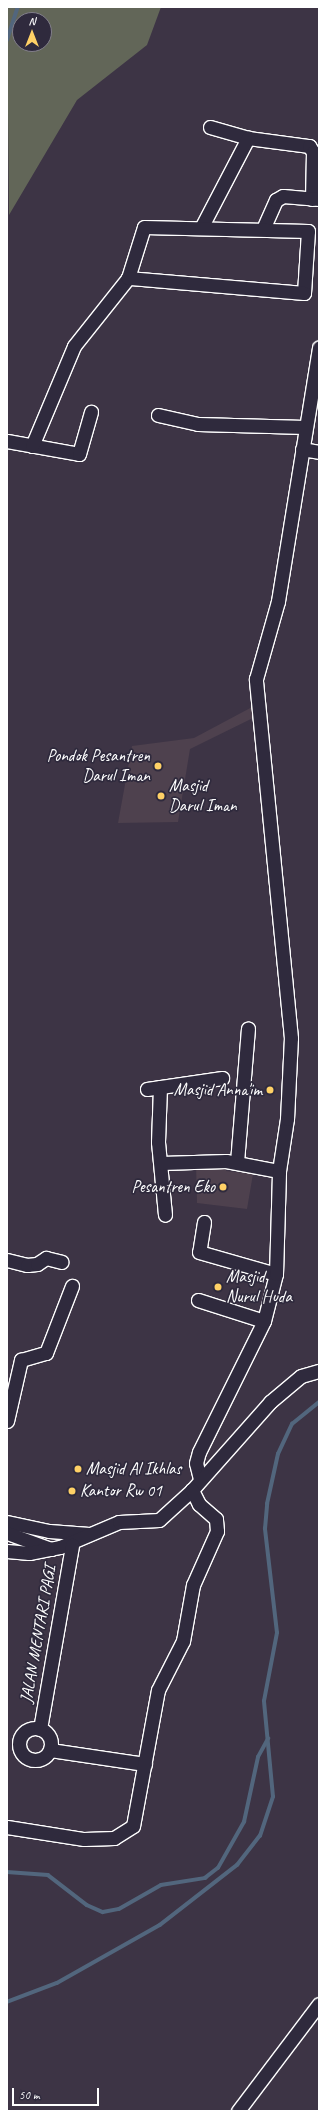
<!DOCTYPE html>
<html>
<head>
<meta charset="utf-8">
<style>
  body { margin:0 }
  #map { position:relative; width:326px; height:2118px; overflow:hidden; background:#3d3445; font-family:Caveat,sans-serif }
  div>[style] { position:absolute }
  .built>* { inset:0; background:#4e414e }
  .green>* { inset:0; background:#626658 }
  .stream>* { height:3.5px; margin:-1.75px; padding:0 1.75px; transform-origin:1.75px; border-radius:1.75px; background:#52667d }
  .roads { filter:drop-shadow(1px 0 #fff) drop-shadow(-1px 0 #fff) drop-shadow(0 1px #fff) drop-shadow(0 -1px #fff) }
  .minor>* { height:13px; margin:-6.5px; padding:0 6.5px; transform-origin:6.5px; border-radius:6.5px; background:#2f2a3d }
  .minor>.ring { margin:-6.5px; padding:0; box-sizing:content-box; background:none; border:13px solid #2f2a3d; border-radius:50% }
  .dots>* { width:11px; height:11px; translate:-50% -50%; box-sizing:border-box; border:2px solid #2f2a3d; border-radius:50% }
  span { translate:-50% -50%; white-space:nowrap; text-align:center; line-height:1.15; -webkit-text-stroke:3.5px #2f2a3d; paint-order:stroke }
  .poi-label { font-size:17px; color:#fff }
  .right { translate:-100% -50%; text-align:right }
  .left { translate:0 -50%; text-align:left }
  .street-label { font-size:17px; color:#fff }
  .frame { position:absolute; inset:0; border:8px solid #fff; pointer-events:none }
  .north { position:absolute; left:12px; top:12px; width:40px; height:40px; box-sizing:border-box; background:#2f2a3d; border:1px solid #827f8b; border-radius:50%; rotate:0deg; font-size:11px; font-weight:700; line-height:16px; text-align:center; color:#fff }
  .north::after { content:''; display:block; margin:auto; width:14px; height:18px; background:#ffd166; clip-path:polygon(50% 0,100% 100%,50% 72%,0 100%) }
  .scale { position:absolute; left:12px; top:2088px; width:87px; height:18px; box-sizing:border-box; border:2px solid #fff; border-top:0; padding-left:5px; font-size:12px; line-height:14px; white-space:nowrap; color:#fff; -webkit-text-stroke:3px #2f2a3d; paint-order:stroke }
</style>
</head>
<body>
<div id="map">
  <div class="built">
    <div style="clip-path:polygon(254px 706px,255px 717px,190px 749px,178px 822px,118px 823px,132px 746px,194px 738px)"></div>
    <div style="clip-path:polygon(196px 1164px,226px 1165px,226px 1171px,253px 1174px,247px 1209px,197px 1203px)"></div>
  </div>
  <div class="green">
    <div style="clip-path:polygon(evenodd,7px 7px,161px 7px,147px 45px,77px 100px,9px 215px,7px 7px,20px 20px,44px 20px,44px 44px,20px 44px,20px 20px)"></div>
  </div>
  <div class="stream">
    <div style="left:7px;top:40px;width:35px;rotate:-72deg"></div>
    <div style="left:7px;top:1872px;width:41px;rotate:4.2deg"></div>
    <div style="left:48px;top:1875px;width:49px;rotate:37.6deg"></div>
    <div style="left:87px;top:1905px;width:17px;rotate:24deg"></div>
    <div style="left:103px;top:1912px;width:16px;rotate:-11deg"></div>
    <div style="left:119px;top:1909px;width:48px;rotate:-29.7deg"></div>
    <div style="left:161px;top:1885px;width:45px;rotate:-9deg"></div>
    <div style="left:205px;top:1878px;width:16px;rotate:-38deg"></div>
    <div style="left:218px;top:1868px;width:53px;rotate:-60.5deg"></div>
    <div style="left:244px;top:1822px;width:66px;rotate:-77.8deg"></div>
    <div style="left:258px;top:1757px;width:21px;rotate:-61deg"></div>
    <div style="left:7px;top:2002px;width:53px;rotate:-20.8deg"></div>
    <div style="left:57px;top:1983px;width:118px;rotate:-29.4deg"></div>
    <div style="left:160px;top:1925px;width:98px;rotate:-37.9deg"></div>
    <div style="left:237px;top:1865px;width:37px;rotate:-52deg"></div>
    <div style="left:260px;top:1836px;width:41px;rotate:-71.6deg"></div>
    <div style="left:273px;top:1797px;width:96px;rotate:-95.4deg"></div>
    <div style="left:264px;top:1701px;width:69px;rotate:-79.2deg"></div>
    <div style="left:277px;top:1633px;width:105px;rotate:-96.6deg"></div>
    <div style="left:265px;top:1529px;width:25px;rotate:-85deg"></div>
    <div style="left:267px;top:1504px;width:51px;rotate:-77.6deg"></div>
    <div style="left:278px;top:1454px;width:33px;rotate:-65deg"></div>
    <div style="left:292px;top:1424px;width:35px;rotate:-39deg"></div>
  </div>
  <div class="roads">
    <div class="minor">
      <div style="left:210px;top:127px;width:40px;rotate:16deg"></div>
      <div style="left:248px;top:138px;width:62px;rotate:7.5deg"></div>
      <div style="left:309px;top:146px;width:7px;rotate:56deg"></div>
      <div style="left:313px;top:152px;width:47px;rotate:91.2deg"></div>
      <div style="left:201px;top:228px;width:102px;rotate:-62.4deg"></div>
      <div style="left:263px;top:229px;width:32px;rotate:-66deg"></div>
      <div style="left:276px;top:200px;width:8px;rotate:-30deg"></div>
      <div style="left:283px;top:196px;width:36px;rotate:5deg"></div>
      <div style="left:158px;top:415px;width:41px;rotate:12.7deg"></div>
      <div style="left:198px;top:424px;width:107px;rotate:1.6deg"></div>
      <div style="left:7px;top:441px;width:73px;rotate:10.2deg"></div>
      <div style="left:79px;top:454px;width:44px;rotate:-74.1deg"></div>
      <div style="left:32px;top:446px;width:108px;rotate:-67.2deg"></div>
      <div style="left:74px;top:346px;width:87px;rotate:-51.5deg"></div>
      <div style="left:128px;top:278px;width:53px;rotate:-72.6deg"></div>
      <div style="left:144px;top:227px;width:164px;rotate:1.4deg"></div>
      <div style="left:308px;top:231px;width:62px;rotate:93.7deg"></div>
      <div style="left:304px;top:293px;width:177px;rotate:-175.1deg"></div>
      <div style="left:302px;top:449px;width:17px;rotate:10deg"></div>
      <div style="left:160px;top:1087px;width:55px;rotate:92.1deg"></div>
      <div style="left:158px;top:1142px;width:73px;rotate:84.5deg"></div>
      <div style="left:147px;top:1089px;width:76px;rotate:-8.3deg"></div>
      <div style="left:237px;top:1162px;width:134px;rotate:-85.3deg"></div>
      <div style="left:161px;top:1163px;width:65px;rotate:-1.8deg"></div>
      <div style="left:226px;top:1161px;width:54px;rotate:10.7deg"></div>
      <div style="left:204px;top:1222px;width:30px;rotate:99deg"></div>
      <div style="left:199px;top:1252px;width:80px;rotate:15.9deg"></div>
      <div style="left:7px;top:1260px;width:21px;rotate:14deg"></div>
      <div style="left:27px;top:1265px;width:10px;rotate:-6deg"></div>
      <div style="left:37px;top:1264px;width:11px;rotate:-34deg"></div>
      <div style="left:46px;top:1258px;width:16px;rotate:14deg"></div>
      <div style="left:198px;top:1300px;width:69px;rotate:17.7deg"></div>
      <div style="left:7px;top:1421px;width:63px;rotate:-77.1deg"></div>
      <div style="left:21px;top:1360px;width:26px;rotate:-16deg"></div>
      <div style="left:46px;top:1353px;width:72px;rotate:-68.8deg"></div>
      <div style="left:200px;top:1479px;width:16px;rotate:-104deg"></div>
      <div style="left:196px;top:1463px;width:11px;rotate:-75deg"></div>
      <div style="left:199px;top:1452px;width:146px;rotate:-63.6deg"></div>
      <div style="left:264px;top:1321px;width:49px;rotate:-75.7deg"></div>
      <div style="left:276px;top:1274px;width:103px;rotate:-88.3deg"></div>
      <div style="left:279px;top:1171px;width:53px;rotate:-81.3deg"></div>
      <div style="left:287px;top:1119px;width:81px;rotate:-87.2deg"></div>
      <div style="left:291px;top:1038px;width:361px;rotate:-95.6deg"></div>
      <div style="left:256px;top:679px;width:81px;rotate:-74.2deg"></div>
      <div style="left:278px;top:601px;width:257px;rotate:-80.8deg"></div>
      <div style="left:7px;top:1522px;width:43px;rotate:12.1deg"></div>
      <div style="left:49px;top:1531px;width:40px;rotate:4.3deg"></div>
      <div style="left:7px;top:1533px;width:47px;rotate:20deg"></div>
      <div style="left:7px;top:1551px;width:22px;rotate:5deg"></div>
      <div style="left:29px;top:1553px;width:32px;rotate:-11deg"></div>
      <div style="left:60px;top:1547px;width:64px;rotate:-23deg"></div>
      <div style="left:119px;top:1522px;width:40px;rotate:-2.9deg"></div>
      <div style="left:159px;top:1520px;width:45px;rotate:-42.3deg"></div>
      <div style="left:192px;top:1490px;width:118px;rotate:-48.4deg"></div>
      <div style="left:270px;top:1402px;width:40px;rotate:-40deg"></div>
      <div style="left:301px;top:1376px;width:19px;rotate:-16deg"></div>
      <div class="ring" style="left:19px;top:1728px;width:19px;height:19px"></div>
      <div style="left:40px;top:1729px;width:187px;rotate:-80.1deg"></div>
      <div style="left:50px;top:1750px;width:96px;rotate:8.4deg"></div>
      <div style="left:7px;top:1827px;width:78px;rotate:8.9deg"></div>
      <div style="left:84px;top:1839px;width:30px;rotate:-2deg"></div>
      <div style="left:114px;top:1838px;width:22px;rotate:-32deg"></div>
      <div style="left:133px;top:1826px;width:138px;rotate:-79.6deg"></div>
      <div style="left:158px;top:1690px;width:55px;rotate:-63deg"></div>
      <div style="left:183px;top:1641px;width:57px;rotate:-79.9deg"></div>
      <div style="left:193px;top:1585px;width:59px;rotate:-66deg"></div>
      <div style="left:217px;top:1531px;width:12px;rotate:-95deg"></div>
      <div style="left:216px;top:1519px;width:23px;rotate:-139deg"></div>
      <div style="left:199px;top:1504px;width:16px;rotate:-117deg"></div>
      <div style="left:238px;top:2111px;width:134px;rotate:-52.9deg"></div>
    </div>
  </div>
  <div class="dots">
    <div style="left:158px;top:766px;background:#ffd166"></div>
    <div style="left:161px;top:796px;background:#ffd166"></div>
    <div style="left:270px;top:1090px;background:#ffd166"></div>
    <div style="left:223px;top:1187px;background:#ffd166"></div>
    <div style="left:218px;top:1287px;background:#ffd166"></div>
    <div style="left:78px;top:1469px;background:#ffd166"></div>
    <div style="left:72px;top:1491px;background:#ffd166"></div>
  </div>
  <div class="poi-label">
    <span class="right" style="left:150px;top:766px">Pondok Pesantren<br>Darul Iman</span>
    <span class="left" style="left:169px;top:796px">Masjid<br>Darul Iman</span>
    <span class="right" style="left:262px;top:1090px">Masjid Anna'im</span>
    <span class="right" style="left:215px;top:1187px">Pesantren Eko</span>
    <span class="left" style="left:226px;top:1287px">Masjid<br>Nurul Huda</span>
    <span class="left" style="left:86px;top:1469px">Masjid Al Ikhlas</span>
    <span class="left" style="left:80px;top:1491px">Kantor Rw 01</span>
  </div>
  <div class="street-label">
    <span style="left:38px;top:1634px;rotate:-80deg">JALAN MENTARI PAGI</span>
  </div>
  <div class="frame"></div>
  <div class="north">N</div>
  <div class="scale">50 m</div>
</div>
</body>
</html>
